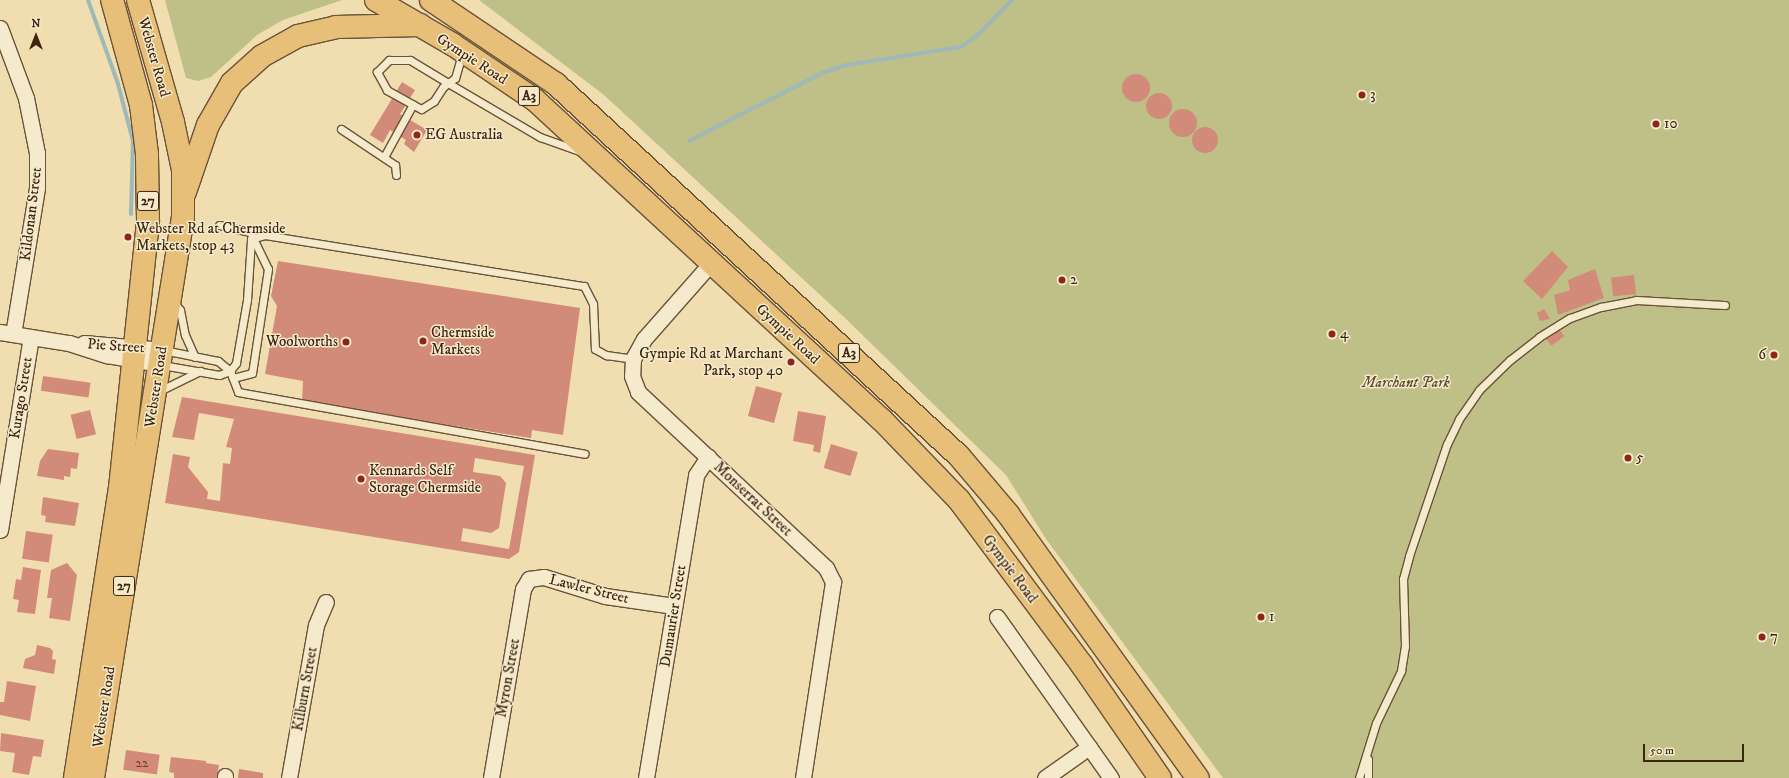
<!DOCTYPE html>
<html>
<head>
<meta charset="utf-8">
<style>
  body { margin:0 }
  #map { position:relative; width:1789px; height:778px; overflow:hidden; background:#f0deb0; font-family:"IM FELL DW Pica",serif }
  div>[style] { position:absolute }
  .green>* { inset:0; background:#bec088 }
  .stream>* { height:4px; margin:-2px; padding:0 2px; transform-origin:2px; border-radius:2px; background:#9fb9b7 }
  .building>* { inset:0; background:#d38b79; transform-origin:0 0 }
  .round { border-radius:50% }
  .roads { filter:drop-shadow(1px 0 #6a5338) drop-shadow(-1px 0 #6a5338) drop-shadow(0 1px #6a5338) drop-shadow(0 -1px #6a5338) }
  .lane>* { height:7px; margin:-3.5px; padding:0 3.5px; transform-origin:3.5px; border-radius:3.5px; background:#f5eacc }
  .street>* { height:15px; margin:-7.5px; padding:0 7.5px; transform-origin:7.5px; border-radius:7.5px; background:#f5eacc }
  .primary>* { height:22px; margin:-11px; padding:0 11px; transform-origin:11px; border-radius:11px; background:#e8bf78 }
  .highway>* { height:22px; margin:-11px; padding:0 11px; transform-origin:11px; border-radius:11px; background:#e8bf78 }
  .dots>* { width:11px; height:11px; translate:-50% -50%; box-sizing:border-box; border:2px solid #f5eacc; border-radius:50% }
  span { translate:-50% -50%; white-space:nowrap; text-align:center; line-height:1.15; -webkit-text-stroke:3px #f5eacc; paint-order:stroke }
  .number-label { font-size:13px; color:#633e2a }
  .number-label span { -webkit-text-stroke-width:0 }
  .shield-label span { padding:1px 3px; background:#f5eacc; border:1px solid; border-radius:3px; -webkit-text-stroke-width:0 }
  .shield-label { font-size:14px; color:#3e2510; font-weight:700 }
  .street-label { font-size:15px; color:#3e2510 }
  .poi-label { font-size:15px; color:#3e2510 }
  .left { translate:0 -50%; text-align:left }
  .right { translate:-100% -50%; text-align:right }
  .park-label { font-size:15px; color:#5e4c2e; font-style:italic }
  .north { position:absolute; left:16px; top:16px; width:40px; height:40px; -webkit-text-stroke:3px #f5eacc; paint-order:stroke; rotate:0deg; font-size:11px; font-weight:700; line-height:16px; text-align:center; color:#3e2510 }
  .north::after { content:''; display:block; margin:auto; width:14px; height:18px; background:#3e2510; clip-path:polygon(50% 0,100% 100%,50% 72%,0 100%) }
  .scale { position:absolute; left:1643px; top:744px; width:101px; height:18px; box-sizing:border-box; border:2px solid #3e2510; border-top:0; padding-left:5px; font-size:12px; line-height:14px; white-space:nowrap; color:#3e2510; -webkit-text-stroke:3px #f5eacc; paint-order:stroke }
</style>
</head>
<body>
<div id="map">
  <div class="green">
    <div style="clip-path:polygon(165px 0,342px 0,283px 20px,257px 35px,211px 77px,198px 81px,186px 78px)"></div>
    <div style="clip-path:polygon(479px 0,1789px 0,1789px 778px,1223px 778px,1046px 539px,1006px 475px,845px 318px,604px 95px)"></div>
  </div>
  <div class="stream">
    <div style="left:88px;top:0;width:89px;rotate:70.3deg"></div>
    <div style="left:118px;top:84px;width:59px;rotate:75.3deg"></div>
    <div style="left:133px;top:141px;width:73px;rotate:91.6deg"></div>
    <div style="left:689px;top:141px;width:149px;rotate:-27.1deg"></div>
    <div style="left:822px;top:73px;width:25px;rotate:-18deg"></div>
    <div style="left:846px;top:65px;width:116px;rotate:-8.9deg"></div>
    <div style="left:961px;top:47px;width:21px;rotate:-35deg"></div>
    <div style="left:978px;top:35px;width:49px;rotate:-45.8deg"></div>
  </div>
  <div class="building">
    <div class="round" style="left:1122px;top:74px;width:28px;height:28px"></div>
    <div style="clip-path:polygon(402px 82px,415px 90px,400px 114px,427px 130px,414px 152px,404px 144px,406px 140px,390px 130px,383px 143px,370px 135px)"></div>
    <div class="round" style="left:1146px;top:93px;width:26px;height:26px"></div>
    <div class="round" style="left:1169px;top:109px;width:28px;height:28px"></div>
    <div class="round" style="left:1192px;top:127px;width:26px;height:26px"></div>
    <div style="clip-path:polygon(1552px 251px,1568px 267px,1542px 299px,1523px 281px)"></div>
    <div style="clip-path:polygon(278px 261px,580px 308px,563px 435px,532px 430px,531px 438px,302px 402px,303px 381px,265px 374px,277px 306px,271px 296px)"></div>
    <div style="clip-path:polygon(1595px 269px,1604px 298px,1558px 315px,1554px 295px,1570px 290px,1568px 280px)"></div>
    <div style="left:1634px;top:275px;width:19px;height:23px;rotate:84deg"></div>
    <div style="clip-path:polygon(1544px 309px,1550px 319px,1540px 321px,1537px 313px)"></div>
    <div style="left:1559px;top:329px;width:9px;height:16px;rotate:54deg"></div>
    <div style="left:43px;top:376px;width:48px;height:15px;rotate:8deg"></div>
    <div style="left:756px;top:386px;width:27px;height:31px;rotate:15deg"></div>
    <div style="clip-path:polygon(evenodd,182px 397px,535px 455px,519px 552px,509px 559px,165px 503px,173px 454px,190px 457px,188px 467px,208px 492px,207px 499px,220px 501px,223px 463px,230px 464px,232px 448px,226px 447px,234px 419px,199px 413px,194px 440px,172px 437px,182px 397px,475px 458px,524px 466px,509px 549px,461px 541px,463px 528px,491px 533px,499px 528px,506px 483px,500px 476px,473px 472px,475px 458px)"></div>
    <div style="left:90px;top:410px;width:25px;height:20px;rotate:76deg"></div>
    <div style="clip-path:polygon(798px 411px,826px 416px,820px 453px,813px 451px,814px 445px,793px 441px)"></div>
    <div style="left:831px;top:444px;width:28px;height:25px;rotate:17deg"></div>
    <div style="clip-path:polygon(48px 449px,79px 453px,77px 469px,71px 468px,70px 477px,64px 476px,64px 480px,37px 476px,40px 461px)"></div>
    <div style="clip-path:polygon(43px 497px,79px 503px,75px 526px,45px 522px,46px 516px,41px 515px)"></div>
    <div style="left:26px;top:531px;width:27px;height:28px;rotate:8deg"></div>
    <div style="clip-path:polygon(67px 563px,77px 575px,70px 621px,49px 618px,52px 598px,47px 598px,51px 570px)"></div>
    <div style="clip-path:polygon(23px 567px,41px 570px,35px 614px,17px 612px,19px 600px,13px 599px,16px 579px,21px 580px)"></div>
    <div style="clip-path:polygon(37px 645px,50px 648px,53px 651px,52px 659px,56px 660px,54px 674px,23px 668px,25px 659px,35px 655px)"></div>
    <div style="clip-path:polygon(7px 681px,36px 686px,30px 721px,0 715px,0 702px,4px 702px)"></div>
    <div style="clip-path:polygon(1px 733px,44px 740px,41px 757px,33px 756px,29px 775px,12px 772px,15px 753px,0 751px)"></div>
    <div style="left:126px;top:750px;width:34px;height:20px;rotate:8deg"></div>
    <div style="clip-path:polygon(171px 757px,206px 761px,206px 763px,219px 765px,217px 778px,174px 778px,174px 773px,169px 772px)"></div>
    <div style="clip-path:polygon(239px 769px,263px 773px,263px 778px,238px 778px)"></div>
  </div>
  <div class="roads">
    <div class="lane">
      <div style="left:462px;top:54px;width:25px;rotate:106deg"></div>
      <div style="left:455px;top:78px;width:9px;rotate:144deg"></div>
      <div style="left:448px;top:83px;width:6px;rotate:141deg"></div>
      <div style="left:443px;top:87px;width:17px;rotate:123deg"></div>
      <div style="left:434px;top:101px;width:15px;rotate:148deg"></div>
      <div style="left:421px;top:109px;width:39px;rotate:-151deg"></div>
      <div style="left:387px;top:90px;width:21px;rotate:-119deg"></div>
      <div style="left:377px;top:72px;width:17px;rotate:-45deg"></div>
      <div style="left:389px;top:60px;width:21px"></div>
      <div style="left:410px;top:60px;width:44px;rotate:31.2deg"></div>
      <div style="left:448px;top:83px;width:107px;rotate:30.4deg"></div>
      <div style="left:540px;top:137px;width:41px;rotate:19.7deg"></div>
      <div style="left:341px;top:129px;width:65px;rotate:33.7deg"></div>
      <div style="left:395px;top:165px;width:10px;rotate:84deg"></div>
      <div style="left:384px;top:157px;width:60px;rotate:-61.3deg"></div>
      <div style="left:219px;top:225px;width:32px;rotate:13deg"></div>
      <div style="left:250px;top:232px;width:41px;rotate:64.1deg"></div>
      <div style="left:268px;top:269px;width:105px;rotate:98.7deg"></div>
      <div style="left:252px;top:373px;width:20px;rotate:165deg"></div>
      <div style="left:174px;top:302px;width:10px;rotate:53deg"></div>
      <div style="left:180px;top:310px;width:25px;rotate:79deg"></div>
      <div style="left:185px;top:335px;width:24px;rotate:66deg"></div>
      <div style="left:163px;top:350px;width:56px;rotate:11.3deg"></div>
      <div style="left:218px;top:361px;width:16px;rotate:40deg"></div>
      <div style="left:230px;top:371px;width:22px;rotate:69deg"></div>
      <div style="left:238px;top:392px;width:352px;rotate:10.1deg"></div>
      <div style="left:162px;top:365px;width:58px;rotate:10deg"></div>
      <div style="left:219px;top:375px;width:12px;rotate:-20deg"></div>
      <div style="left:230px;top:371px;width:10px;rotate:-53deg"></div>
      <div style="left:236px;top:363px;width:64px;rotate:-80.1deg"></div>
      <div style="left:247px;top:300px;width:61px;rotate:-86.2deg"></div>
      <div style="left:251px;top:239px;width:15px;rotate:-16deg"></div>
      <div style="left:265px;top:235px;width:323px;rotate:9.1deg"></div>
      <div style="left:584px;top:286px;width:20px;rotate:63deg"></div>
      <div style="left:593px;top:304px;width:45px;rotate:87.5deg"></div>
      <div style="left:595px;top:349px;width:13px;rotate:29deg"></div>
      <div style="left:606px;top:355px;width:27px;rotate:8deg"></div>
      <div style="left:159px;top:391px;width:46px;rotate:-26deg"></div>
      <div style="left:1359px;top:778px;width:58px;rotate:-72.8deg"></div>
      <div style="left:1376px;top:723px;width:58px;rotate:-64.3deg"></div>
      <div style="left:1401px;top:671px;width:25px;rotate:-81deg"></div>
      <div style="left:1405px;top:646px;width:67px;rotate:-91.7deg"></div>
      <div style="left:1403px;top:579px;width:24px;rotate:-75deg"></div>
      <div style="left:1409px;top:556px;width:118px;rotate:-71.3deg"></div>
      <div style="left:1447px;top:444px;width:28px;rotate:-64deg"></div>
      <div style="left:1459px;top:419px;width:35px;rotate:-55deg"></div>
      <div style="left:1479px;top:390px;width:43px;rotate:-44.1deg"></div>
      <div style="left:1510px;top:360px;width:37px;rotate:-38deg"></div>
      <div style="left:1539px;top:337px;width:36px;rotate:-32deg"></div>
      <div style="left:1570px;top:318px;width:33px;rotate:-20deg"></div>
      <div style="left:1601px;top:307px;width:36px;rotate:-11deg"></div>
      <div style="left:1636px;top:300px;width:89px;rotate:3.2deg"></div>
      <div style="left:1368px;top:778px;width:19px;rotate:-90deg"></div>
    </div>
    <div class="street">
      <div style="left:0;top:28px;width:75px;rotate:69.6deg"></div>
      <div style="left:26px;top:98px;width:56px;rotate:78.7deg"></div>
      <div style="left:37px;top:153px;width:35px;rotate:90deg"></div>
      <div style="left:37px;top:188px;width:148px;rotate:99.3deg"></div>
      <div style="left:711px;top:263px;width:101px;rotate:131.4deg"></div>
      <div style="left:644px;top:339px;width:23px;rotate:119deg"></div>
      <div style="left:633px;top:359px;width:17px;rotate:93deg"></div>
      <div style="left:632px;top:376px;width:17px;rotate:69deg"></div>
      <div style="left:638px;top:392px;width:258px;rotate:43.1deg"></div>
      <div style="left:826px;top:568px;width:16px;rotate:63deg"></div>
      <div style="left:833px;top:582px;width:198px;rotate:98.7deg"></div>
      <div style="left:0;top:332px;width:70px;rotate:9.1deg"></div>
      <div style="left:69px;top:343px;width:40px;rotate:18deg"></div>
      <div style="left:107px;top:355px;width:54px;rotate:9.6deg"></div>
      <div style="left:84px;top:343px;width:79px;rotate:5.1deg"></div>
      <div style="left:0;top:530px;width:195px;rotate:-80.9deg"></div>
      <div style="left:997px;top:617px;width:197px;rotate:54.7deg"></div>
      <div style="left:225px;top:778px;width:2px;rotate:-90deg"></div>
      <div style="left:289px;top:778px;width:155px;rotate:-80deg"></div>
      <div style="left:316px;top:625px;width:25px;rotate:-67deg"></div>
      <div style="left:491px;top:778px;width:192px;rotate:-80.4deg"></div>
      <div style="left:523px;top:589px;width:12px;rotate:-59deg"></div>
      <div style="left:529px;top:579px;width:15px;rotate:-8deg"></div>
      <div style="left:544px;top:577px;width:64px;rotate:17.3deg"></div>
      <div style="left:605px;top:596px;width:70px;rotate:8.2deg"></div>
      <div style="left:646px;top:778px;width:307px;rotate:-80.6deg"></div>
      <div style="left:696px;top:475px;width:22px;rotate:-56deg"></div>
      <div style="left:1045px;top:778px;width:54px;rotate:-35.2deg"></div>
    </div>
    <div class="primary">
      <div style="left:75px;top:778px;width:293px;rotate:-81.2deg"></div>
      <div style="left:120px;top:488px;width:269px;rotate:-84deg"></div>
      <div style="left:148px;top:220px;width:66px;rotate:-90.9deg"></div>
      <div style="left:147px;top:154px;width:49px;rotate:-97deg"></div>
      <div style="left:141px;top:105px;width:109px;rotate:-105.4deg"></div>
      <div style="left:93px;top:778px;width:568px;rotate:-80.89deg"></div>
      <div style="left:183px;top:217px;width:47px;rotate:-90deg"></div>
      <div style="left:183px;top:170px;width:49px;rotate:-101.8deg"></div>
      <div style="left:173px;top:122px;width:127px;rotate:-106deg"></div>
    </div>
    <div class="highway">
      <div style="left:376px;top:0;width:88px;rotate:30.1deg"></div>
      <div style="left:452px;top:44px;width:100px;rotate:34deg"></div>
      <div style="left:535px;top:100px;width:472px;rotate:42.7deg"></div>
      <div style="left:882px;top:420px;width:111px;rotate:46.1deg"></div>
      <div style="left:959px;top:500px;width:206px;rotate:53.3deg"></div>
      <div style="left:1082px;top:665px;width:137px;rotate:55.4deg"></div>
      <div style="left:431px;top:0;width:151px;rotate:33.9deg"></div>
      <div style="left:556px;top:84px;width:548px;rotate:42.71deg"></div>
      <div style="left:959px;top:456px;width:76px;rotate:49.8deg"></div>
      <div style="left:1008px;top:514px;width:325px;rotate:54.3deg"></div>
      <div style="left:185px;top:192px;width:71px;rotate:-71.1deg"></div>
      <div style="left:208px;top:125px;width:48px;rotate:-60.3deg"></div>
      <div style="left:232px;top:83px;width:40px;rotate:-42deg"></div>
      <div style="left:262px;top:56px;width:41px;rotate:-29.1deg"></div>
      <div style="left:298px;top:36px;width:39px;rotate:-13deg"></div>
      <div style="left:336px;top:27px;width:84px;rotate:-1.4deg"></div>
    </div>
  </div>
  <div class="dots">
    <div style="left:1362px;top:95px;background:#8f2418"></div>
    <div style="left:1656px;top:124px;background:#8f2418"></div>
    <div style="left:417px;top:135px;background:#8f2418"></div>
    <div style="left:128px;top:237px;background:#8f2418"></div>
    <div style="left:1062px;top:280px;background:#8f2418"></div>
    <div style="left:1332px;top:334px;background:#8f2418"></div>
    <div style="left:423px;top:341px;background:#8f2418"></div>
    <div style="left:346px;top:342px;background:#8f2418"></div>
    <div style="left:1774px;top:355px;background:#8f2418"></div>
    <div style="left:791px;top:362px;background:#8f2418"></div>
    <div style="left:1628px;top:458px;background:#8f2418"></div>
    <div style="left:361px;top:479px;background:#8f2418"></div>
    <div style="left:1261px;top:617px;background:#8f2418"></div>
    <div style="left:1762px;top:637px;background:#8f2418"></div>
  </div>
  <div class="number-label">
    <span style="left:142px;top:763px">22</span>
  </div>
  <div class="shield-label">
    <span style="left:529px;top:96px">A3</span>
    <span style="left:148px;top:201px">27</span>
    <span style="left:849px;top:353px">A3</span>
    <span style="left:124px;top:586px">27</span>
  </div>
  <div class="street-label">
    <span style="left:154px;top:57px;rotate:74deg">Webster Road</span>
    <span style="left:472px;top:59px;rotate:33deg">Gympie Road</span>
    <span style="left:31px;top:214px;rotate:-83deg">Kildonan Street</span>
    <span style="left:788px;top:334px;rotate:43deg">Gympie Road</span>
    <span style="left:116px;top:346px;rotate:4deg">Pie Street</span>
    <span style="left:156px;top:387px;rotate:-81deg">Webster Road</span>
    <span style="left:21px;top:398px;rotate:-81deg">Kurago Street</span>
    <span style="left:753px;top:499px;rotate:43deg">Monserrat Street</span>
    <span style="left:1010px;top:569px;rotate:53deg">Gympie Road</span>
    <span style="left:589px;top:589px;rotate:14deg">Lawler Street</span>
    <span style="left:673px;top:616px;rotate:-81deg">Dumaurier Street</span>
    <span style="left:508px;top:678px;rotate:-80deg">Myron Street</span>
    <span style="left:305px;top:689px;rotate:-80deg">Kilburn Street</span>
    <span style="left:104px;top:707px;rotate:-81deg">Webster Road</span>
  </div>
  <div class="poi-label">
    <span class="left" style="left:1370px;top:95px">3</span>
    <span class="left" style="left:1664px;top:124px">10</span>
    <span class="left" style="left:425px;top:135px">EG Australia</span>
    <span class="left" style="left:136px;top:237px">Webster Rd at Chermside<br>Markets, stop 43</span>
    <span class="left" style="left:1070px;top:280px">2</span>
    <span class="left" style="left:431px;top:341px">Chermside<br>Markets</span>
    <span class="left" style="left:1340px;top:334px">4</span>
    <span class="right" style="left:338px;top:342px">Woolworths</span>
    <span class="right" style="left:783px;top:362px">Gympie Rd at Marchant<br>Park, stop 40</span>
    <span class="right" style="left:1766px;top:355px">6</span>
    <span class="left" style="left:1636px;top:458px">5</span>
    <span class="left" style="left:369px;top:479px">Kennards Self<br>Storage Chermside</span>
    <span class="left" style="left:1269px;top:617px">1</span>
    <span class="left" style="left:1770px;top:637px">7</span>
  </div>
  <div class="park-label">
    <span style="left:1406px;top:383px">Marchant Park</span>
  </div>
  <div class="north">N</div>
  <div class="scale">50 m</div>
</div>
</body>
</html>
